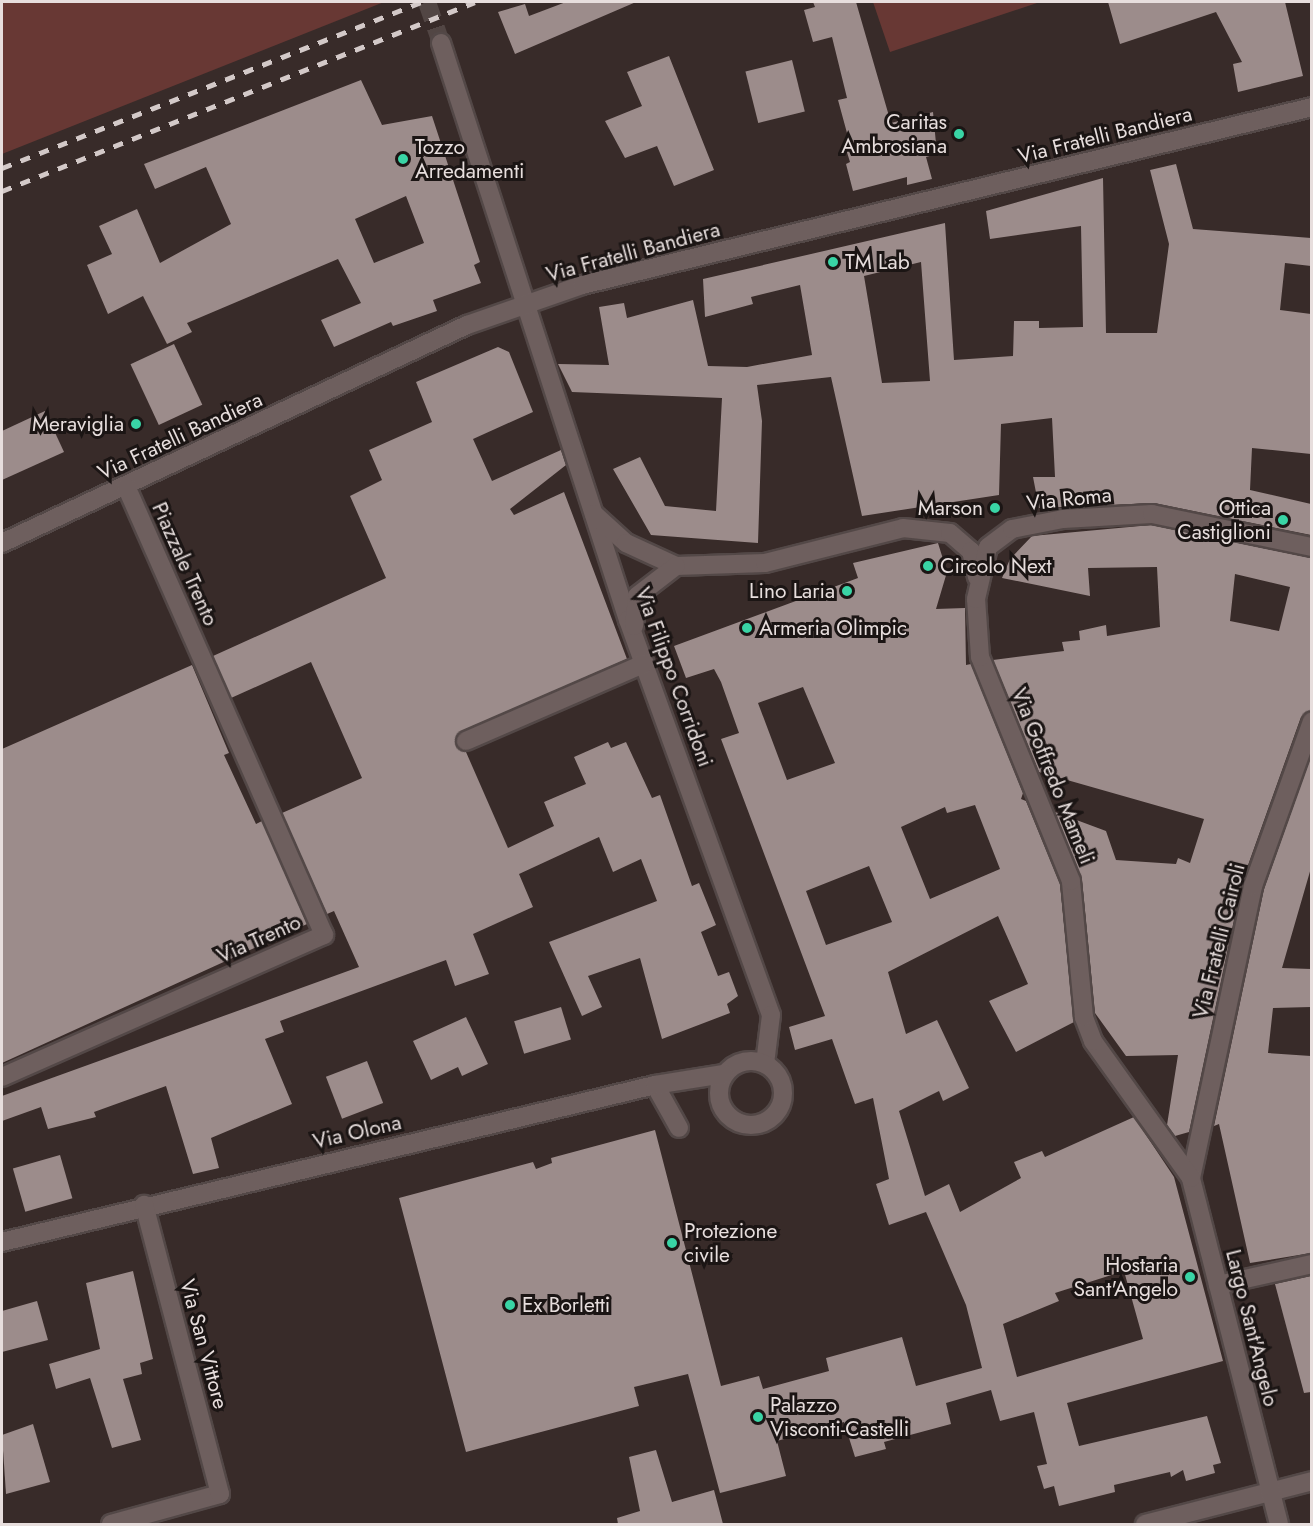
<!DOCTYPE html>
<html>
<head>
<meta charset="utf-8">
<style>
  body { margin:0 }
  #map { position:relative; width:1313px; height:1526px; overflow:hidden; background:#382b29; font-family:Jost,sans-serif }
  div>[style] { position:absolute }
  .green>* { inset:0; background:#683834 }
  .building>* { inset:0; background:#9c8c8b; transform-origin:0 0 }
  .minor-tunnel>* { height:18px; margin-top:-9px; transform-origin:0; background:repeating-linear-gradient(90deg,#524644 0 18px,transparent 0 27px) }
  .roads { filter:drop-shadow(2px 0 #534847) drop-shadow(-2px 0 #534847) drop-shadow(0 2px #534847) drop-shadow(0 -2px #534847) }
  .minor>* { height:18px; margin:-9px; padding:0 9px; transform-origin:9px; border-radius:9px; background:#6e5f5e }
  .minor>.ring { margin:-9px; padding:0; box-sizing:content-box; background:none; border:18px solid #6e5f5e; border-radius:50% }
  .rail>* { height:4.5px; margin-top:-2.25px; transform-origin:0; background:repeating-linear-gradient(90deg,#d3c9c8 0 10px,transparent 0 20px) }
  .dots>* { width:16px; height:16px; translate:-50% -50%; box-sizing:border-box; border:3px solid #1b1514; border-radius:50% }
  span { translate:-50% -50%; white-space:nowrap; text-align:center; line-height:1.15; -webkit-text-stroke:6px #1b1514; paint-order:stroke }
  .poi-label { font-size:21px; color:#e7dedd }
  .right { translate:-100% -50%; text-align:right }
  .left { translate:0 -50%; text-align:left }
  .street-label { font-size:21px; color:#e7dedd }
  .frame { position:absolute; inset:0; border:3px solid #e7dedd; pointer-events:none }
</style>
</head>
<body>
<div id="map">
  <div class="green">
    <div style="clip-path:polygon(2px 2px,384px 2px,2px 154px)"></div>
    <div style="clip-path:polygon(873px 2px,1040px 2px,890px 52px)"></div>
  </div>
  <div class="building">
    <div style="clip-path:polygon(566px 2px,636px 2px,515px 54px,498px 12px,525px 4px,529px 16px)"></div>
    <div style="clip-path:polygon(813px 2px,856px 2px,891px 123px,933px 112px,937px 154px,926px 157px,932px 179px,907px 185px,907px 177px,853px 191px,846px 164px,850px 162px,845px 146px,850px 144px,838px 100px,847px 98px,832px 37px,813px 42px,804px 10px,815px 7px)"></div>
    <div style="clip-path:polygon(1108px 2px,1285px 2px,1303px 76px,1238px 92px,1233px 64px,1242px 62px,1216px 12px,1120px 44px)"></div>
    <div style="clip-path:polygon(669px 56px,714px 170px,674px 186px,657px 146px,625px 158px,605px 121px,642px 106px,627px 72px)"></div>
    <div style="left:792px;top:60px;width:53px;height:48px;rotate:76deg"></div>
    <div style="clip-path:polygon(evenodd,361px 80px,382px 125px,432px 116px,480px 262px,474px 265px,481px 283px,433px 300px,437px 311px,393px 326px,391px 322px,334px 347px,321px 320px,361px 303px,338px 259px,187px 323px,192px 332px,167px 344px,143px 296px,108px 314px,87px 265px,112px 254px,99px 226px,137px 209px,160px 263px,231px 224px,206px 167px,155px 189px,144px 164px,361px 80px,406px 196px,424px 243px,374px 263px,355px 219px,406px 196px)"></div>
    <div style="clip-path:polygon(evenodd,1176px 164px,1193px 229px,1311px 238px,1311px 266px,1285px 263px,1280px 310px,1311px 314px,1311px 454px,1252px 448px,1250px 490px,1311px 504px,1311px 535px,1154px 503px,1039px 508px,1033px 477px,1055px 477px,1052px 418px,1001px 424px,999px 495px,862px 516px,831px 377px,757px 385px,762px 421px,758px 543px,651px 535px,613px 469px,640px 457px,665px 506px,716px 511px,722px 398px,572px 392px,558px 364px,609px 365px,599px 307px,624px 303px,627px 318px,693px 300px,708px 366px,747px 367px,812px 355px,800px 285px,751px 297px,753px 304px,705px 317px,703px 279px,945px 223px,954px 360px,1013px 356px,1014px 321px,1039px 321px,1039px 328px,1083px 327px,1081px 226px,990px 239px,986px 211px,1103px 178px,1106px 333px,1157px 333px,1169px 244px,1150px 170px,1176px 164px,921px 262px,930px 381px,882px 383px,864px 276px,921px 262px)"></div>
    <div style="left:174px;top:344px;width:67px;height:48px;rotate:65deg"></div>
    <div style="clip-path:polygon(498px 347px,509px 352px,533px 412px,473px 439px,492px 481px,561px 450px,566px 465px,510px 509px,514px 515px,564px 492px,627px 659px,462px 731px,456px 745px,466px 752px,508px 848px,554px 826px,544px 802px,586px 784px,574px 757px,608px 742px,611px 748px,626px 742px,652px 798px,660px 795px,692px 886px,699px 883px,716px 925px,701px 932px,718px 976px,729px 972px,738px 996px,727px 1004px,730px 1013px,662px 1039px,640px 958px,588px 976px,602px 1007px,582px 1016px,549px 942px,657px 901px,641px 859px,613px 872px,599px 837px,519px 874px,533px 907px,473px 934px,489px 974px,455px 986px,446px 960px,280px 1021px,284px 1032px,265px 1039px,292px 1104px,211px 1138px,219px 1168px,193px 1174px,166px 1086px,94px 1112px,96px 1117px,48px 1129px,41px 1107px,2px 1121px,2px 1096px,359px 967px,334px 911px,327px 914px,282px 813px,362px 778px,311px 662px,231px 698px,213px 656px,386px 578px,350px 496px,382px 480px,369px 450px,432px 422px,416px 382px)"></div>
    <div style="clip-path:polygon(45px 411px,64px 452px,2px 480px,2px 431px)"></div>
    <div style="clip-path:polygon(evenodd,1151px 525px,1311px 558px,1311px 710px,1301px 717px,1242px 882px,1189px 1132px,1175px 1136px,1167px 1125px,1178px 1055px,1126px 1056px,1095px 1013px,1082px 880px,1055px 812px,1106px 831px,1116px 860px,1176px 864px,1178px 858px,1190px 863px,1204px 819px,1039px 772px,993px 660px,1064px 651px,1062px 642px,1080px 640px,1079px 631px,1106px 625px,1107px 636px,1160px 627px,1157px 567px,1088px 568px,1090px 596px,1002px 578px,1010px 559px,1032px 536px,1151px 525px,1235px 574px,1290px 587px,1279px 631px,1230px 621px,1235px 574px)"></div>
    <div style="clip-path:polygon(evenodd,938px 543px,947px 572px,936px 609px,965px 608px,966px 665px,971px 664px,1023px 793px,1021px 799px,1026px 801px,1060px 884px,1074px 1022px,1016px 1052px,989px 1001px,1028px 984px,998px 916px,888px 972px,906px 1034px,937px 1020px,969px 1088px,943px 1101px,939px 1091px,899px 1111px,925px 1196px,949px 1184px,960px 1212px,1021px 1178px,1014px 1162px,1042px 1151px,1045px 1157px,1134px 1117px,1174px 1177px,1223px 1361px,1067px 1403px,1079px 1446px,1207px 1416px,1221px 1463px,1213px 1465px,1215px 1473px,1186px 1481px,1183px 1470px,1171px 1477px,1170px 1472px,1114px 1485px,1115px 1492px,1059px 1506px,1054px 1486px,1044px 1489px,1037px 1466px,1047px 1464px,1034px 1412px,1000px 1421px,991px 1390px,946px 1403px,951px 1424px,884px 1442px,886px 1449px,855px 1457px,844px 1422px,777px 1441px,786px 1476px,720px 1493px,688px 1374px,634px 1387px,639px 1406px,466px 1452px,399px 1198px,533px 1162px,536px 1169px,552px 1163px,551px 1158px,655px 1130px,721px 1386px,759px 1376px,763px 1389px,829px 1371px,826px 1358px,902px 1337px,916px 1386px,982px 1368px,966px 1305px,926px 1212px,889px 1225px,876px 1184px,889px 1179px,873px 1098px,855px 1104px,832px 1039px,795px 1050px,789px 1027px,825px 1016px,721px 739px,739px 733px,721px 682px,714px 669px,686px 678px,674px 646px,858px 578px,853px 563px,938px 543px,803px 687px,835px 763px,787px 780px,758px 703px,803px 687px,938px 543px,975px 805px,1000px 869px,930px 899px,901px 827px,945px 807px,947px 813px,975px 805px,938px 543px,869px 866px,892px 922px,826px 945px,806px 891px,869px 866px,938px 543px,1124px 1271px,1143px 1339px,1017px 1377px,1003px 1324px,1059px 1301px,1055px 1293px,1124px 1271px)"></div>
    <div style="clip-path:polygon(192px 665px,229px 753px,224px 755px,256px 824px,262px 821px,307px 924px,2px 1063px,2px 749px)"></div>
    <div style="clip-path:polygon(1311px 756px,1311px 868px,1282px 968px,1311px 969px,1311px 1007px,1273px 1008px,1268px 1053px,1311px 1056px,1311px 1253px,1250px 1263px,1219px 1124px,1214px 1126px,1264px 889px)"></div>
    <div style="left:561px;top:1007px;width:34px;height:49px;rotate:73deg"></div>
    <div style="clip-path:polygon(466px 1017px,488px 1064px,462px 1076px,458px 1067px,431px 1080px,413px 1041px)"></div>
    <div style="left:367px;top:1061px;width:45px;height:44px;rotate:69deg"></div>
    <div style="left:60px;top:1155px;width:45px;height:49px;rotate:74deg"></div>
    <div style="clip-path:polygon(133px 1271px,153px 1359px,140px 1363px,142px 1374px,123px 1379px,141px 1440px,112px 1448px,90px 1378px,56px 1389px,49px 1364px,100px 1349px,86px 1283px)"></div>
    <div style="clip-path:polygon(1311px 1276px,1311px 1392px,1304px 1393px,1275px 1284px)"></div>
    <div style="clip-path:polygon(37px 1301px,48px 1340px,2px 1352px,2px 1311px)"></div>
    <div style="clip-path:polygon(33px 1424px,50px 1482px,6px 1494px,2px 1435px)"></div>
    <div style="clip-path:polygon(656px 1450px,672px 1502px,714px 1490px,723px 1524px,618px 1524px,617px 1518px,640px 1511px,629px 1457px)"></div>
  </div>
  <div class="minor-tunnel">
    <div style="left:427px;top:2px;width:43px;rotate:71.1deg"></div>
  </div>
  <div class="roads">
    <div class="minor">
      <div style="left:441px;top:43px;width:607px;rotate:72.04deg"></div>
      <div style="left:628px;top:620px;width:420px;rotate:70.1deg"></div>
      <div style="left:771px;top:1015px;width:49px;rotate:97deg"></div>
      <div style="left:594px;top:514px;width:43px;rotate:42.2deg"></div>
      <div style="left:626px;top:543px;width:55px;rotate:24.7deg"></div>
      <div style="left:676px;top:566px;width:89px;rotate:-1.9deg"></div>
      <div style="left:765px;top:563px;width:142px;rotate:-14.2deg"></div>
      <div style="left:903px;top:528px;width:47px;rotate:6.1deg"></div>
      <div style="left:950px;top:533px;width:28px;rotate:41deg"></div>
      <div style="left:971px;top:551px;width:27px;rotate:77deg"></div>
      <div style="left:2px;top:543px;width:514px;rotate:-25.12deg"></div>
      <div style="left:467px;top:325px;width:122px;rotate:-19.2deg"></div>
      <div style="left:582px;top:285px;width:751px;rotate:-13.7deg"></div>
      <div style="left:634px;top:626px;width:30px;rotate:-84deg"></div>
      <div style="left:637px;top:596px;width:49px;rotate:-37.6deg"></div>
      <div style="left:466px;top:741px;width:195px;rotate:-23.5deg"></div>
      <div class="ring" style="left:719px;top:1061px;width:46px;height:46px"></div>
      <div style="left:2px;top:1077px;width:352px;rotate:-23.8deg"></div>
      <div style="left:324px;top:935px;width:490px;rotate:-113.8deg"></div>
      <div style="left:655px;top:1085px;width:49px;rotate:60.8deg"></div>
      <div style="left:1191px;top:1178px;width:299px;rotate:-78deg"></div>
      <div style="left:1253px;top:886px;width:175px;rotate:-70.3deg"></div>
      <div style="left:2px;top:1242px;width:672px;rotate:-13.52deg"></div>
      <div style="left:655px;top:1085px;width:70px;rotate:-9.1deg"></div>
      <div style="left:1218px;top:1285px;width:96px;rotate:-12.6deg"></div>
      <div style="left:111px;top:1524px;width:113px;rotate:-15.4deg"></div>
      <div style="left:220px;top:1494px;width:299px;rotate:-104.7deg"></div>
      <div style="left:1145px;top:1524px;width:172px;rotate:-14.4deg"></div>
      <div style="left:1279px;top:1524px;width:357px;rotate:-104.3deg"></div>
      <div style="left:1191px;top:1178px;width:168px;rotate:-125.6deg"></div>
      <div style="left:1093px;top:1041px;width:26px;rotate:-111deg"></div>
      <div style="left:1084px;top:1017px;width:137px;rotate:-95.5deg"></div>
      <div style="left:1071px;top:881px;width:242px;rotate:-112.1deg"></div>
      <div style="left:980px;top:657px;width:58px;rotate:-93.9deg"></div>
      <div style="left:976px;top:599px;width:53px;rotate:-77deg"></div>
      <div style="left:988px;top:547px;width:30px;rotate:-37deg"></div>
      <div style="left:1012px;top:529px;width:52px;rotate:-11.1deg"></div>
      <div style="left:1063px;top:519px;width:89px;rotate:-3.2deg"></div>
      <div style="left:1152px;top:514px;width:163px;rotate:11.7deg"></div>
    </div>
  </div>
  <div class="rail">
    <div style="left:2px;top:168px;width:451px;rotate:-21.6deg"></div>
    <div style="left:2px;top:191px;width:509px;rotate:-21.78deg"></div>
  </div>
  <div class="dots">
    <div style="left:959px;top:134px;background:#39d4a5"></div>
    <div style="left:403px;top:159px;background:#39d4a5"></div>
    <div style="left:833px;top:262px;background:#39d4a5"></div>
    <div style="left:136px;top:424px;background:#39d4a5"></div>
    <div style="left:995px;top:508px;background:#39d4a5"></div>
    <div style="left:1283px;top:520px;background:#39d4a5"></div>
    <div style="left:928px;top:566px;background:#39d4a5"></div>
    <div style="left:847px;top:591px;background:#39d4a5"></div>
    <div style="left:747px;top:628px;background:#39d4a5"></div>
    <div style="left:672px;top:1243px;background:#39d4a5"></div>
    <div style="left:1190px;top:1277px;background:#39d4a5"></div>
    <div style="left:510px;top:1305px;background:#39d4a5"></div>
    <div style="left:758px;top:1417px;background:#39d4a5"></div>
  </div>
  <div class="poi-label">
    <span class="right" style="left:947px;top:134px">Caritas<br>Ambrosiana</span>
    <span class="left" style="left:415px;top:159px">Tozzo<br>Arredamenti</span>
    <span class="left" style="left:845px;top:262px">TM Lab</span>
    <span class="right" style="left:124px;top:424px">Meraviglia</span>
    <span class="right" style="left:983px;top:508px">Marson</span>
    <span class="right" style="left:1271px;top:520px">Ottica<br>Castiglioni</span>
    <span class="left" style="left:940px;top:566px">Circolo Next</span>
    <span class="right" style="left:835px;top:591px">Lino Laria</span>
    <span class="left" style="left:759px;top:628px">Armeria Olimpic</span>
    <span class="left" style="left:684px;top:1243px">Protezione<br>civile</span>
    <span class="right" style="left:1178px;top:1277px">Hostaria<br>Sant'Angelo</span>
    <span class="left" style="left:522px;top:1305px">Ex Borletti</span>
    <span class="left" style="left:770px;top:1417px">Palazzo<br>Visconti-Castelli</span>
  </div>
  <div class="street-label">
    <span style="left:1105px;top:135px;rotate:-14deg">Via Fratelli Bandiera</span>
    <span style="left:633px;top:252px;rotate:-15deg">Via Fratelli Bandiera</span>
    <span style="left:180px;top:436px;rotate:-25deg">Via Fratelli Bandiera</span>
    <span style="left:1069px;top:499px;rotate:-6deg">Via Roma</span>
    <span style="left:185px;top:564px;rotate:66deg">Piazzale Trento</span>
    <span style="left:674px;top:677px;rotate:70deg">Via Filippo Corridoni</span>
    <span style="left:1053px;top:776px;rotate:68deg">Via Goffredo Mameli</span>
    <span style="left:259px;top:939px;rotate:-24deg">Via Trento</span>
    <span style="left:1219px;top:941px;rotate:-76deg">Via Fratelli Cairoli</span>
    <span style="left:357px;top:1132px;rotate:-13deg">Via Olona</span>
    <span style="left:1252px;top:1328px;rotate:76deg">Largo Sant'Angelo</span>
    <span style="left:204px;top:1344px;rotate:75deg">Via San Vittore</span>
  </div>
  <div class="frame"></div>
</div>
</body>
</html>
